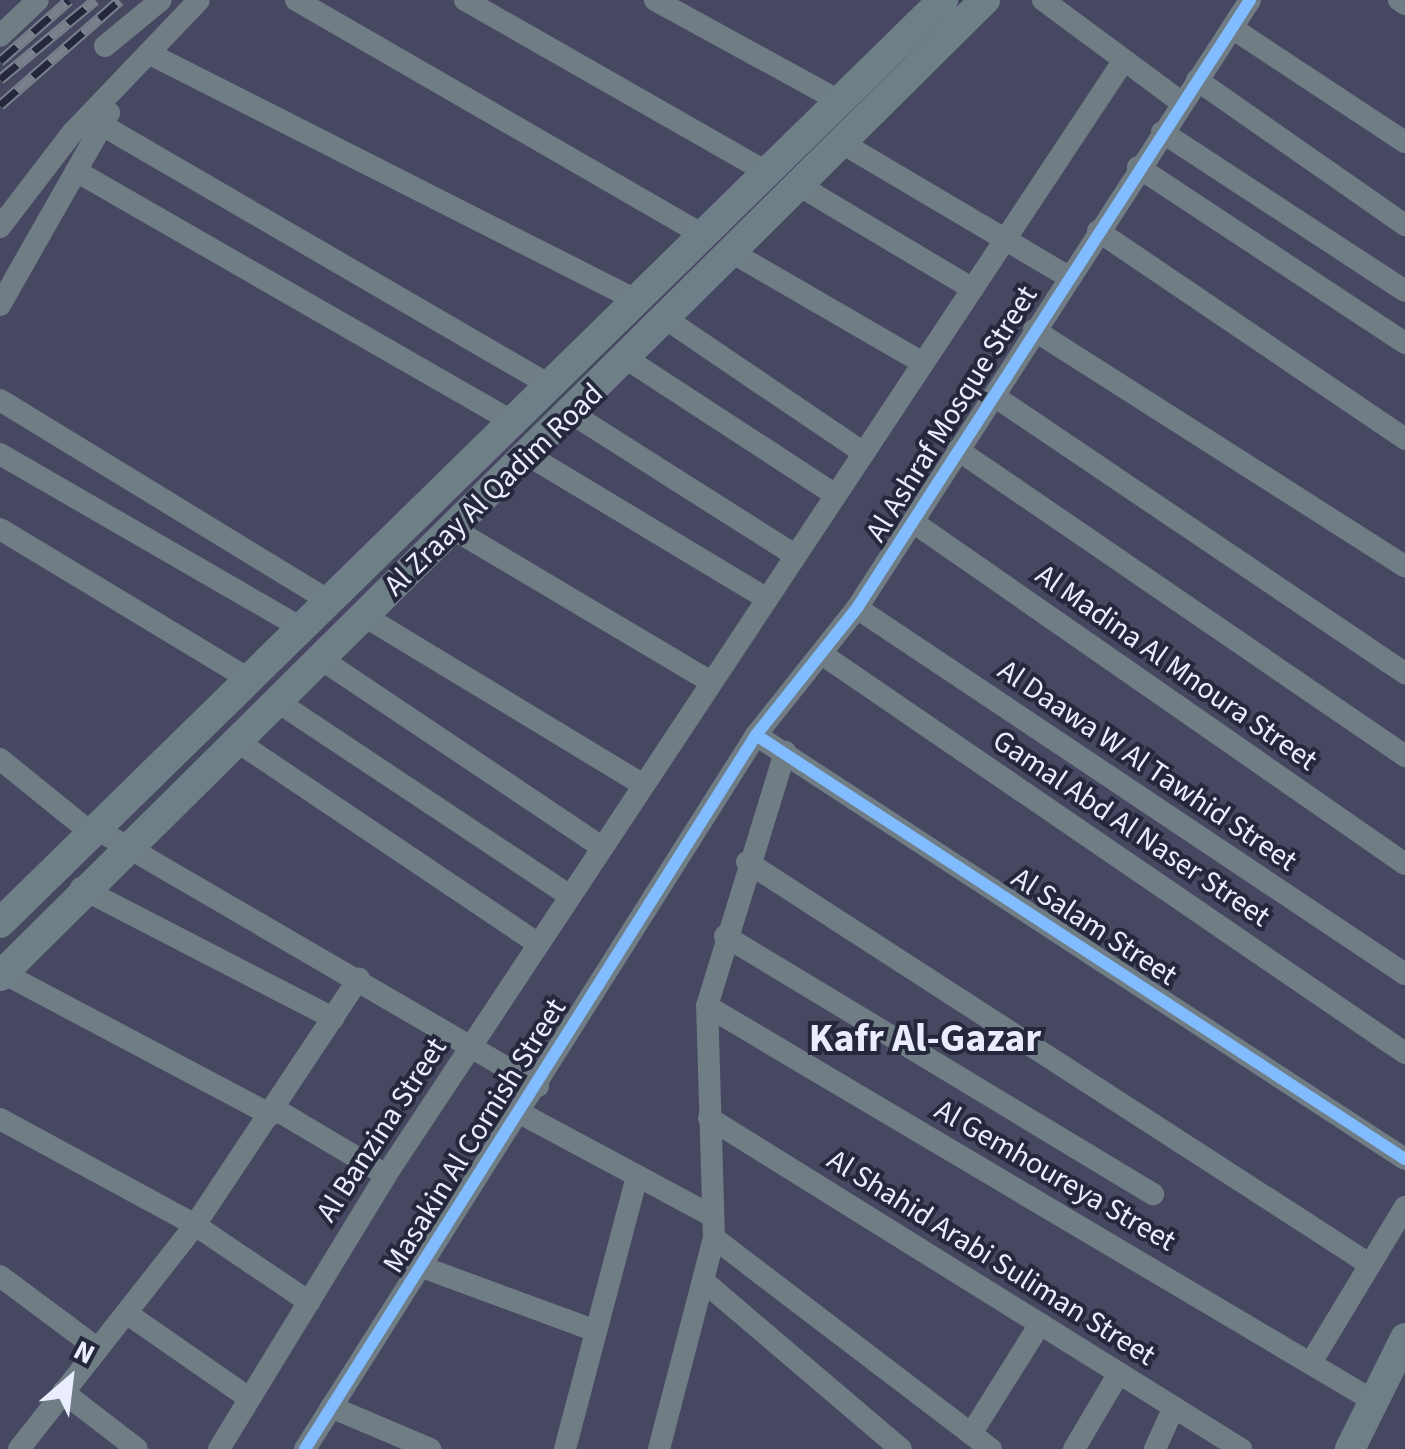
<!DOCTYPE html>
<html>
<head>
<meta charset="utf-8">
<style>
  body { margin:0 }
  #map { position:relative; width:1405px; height:1449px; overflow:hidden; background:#464861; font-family:"Source Sans 3",sans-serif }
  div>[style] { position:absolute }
  .street>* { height:22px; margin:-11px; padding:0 11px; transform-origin:11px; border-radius:11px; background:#717d85 }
  .secondary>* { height:30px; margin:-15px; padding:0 15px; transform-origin:15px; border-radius:15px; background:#6f7f88 }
  .rail>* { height:11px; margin-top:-5.5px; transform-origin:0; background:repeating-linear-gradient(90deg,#25283d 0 22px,#79818c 0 44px); box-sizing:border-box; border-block:2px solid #79818c }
  .cycleway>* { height:12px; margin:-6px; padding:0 6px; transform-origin:6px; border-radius:6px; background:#80bcff }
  span { translate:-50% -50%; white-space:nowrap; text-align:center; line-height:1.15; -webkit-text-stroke:8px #25283d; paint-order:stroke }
  .street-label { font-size:30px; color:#e9edfe }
  .district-label { font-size:40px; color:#e9edfe; font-weight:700 }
  .north { position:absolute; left:20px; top:1329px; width:100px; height:100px; -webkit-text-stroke:8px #25283d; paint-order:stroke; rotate:28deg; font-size:28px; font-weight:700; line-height:40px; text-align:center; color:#e9edfe }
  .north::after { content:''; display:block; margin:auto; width:35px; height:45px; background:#e9edfe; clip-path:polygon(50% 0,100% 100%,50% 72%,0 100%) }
</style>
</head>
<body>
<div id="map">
  <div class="street">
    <div style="left:296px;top:0;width:471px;rotate:30deg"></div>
    <div style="left:465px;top:0;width:349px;rotate:29.7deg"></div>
    <div style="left:655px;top:0;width:212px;rotate:28.7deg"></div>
    <div style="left:1043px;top:0;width:173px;rotate:36.5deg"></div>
    <div style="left:1399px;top:0;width:7px;rotate:34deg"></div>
    <div style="left:1232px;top:28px;width:207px;rotate:33.4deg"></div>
    <div style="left:0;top:36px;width:52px;rotate:-43.5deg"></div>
    <div style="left:105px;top:46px;width:72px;rotate:-39.4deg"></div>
    <div style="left:150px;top:54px;width:547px;rotate:26.85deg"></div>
    <div style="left:1197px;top:80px;width:254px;rotate:34.9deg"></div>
    <div style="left:102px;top:125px;width:519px;rotate:30.17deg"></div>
    <div style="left:1162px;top:132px;width:290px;rotate:33.2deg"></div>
    <div style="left:842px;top:143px;width:264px;rotate:30.6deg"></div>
    <div style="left:1138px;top:167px;width:320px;rotate:33.4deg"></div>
    <div style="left:76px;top:171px;width:504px;rotate:29.87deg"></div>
    <div style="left:800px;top:186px;width:201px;rotate:30.8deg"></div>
    <div style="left:0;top:227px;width:120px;rotate:-52.5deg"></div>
    <div style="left:73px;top:132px;width:182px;rotate:-46.3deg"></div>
    <div style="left:1098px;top:231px;width:371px;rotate:34.1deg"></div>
    <div style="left:733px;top:253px;width:220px;rotate:30.1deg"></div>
    <div style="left:0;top:305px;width:221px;rotate:-60.4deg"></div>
    <div style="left:666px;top:319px;width:239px;rotate:34.1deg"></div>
    <div style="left:1034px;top:330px;width:440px;rotate:32.5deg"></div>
    <div style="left:627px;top:359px;width:249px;rotate:33.1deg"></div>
    <div style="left:994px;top:396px;width:496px;rotate:34deg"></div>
    <div style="left:0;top:400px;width:384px;rotate:31.4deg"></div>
    <div style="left:574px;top:415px;width:262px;rotate:32.4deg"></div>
    <div style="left:958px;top:450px;width:542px;rotate:34.39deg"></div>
    <div style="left:0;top:454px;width:346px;rotate:30deg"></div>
    <div style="left:531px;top:457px;width:275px;rotate:31deg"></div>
    <div style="left:913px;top:522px;width:599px;rotate:34.8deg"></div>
    <div style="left:0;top:529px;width:288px;rotate:31.1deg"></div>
    <div style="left:455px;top:530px;width:298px;rotate:30.7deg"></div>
    <div style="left:857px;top:608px;width:659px;rotate:33.74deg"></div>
    <div style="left:366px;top:617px;width:324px;rotate:31.2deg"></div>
    <div style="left:823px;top:655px;width:705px;rotate:34.37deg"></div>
    <div style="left:321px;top:659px;width:338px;rotate:33.8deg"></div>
    <div style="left:275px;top:700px;width:353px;rotate:33.6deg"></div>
    <div style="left:756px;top:735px;width:775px;rotate:33.16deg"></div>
    <div style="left:235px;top:740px;width:364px;rotate:33.9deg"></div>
    <div style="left:0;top:759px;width:114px;rotate:39deg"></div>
    <div style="left:93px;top:827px;width:515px;rotate:30.2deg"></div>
    <div style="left:747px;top:862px;width:741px;rotate:32.87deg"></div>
    <div style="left:81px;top:888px;width:284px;rotate:27.3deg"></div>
    <div style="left:725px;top:936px;width:500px;rotate:31.1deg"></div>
    <div style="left:3px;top:973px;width:303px;rotate:27.9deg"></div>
    <div style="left:707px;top:1006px;width:773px;rotate:30.65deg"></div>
    <div style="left:275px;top:1109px;width:129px;rotate:30.7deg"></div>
    <div style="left:522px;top:1114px;width:216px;rotate:28.2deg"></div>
    <div style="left:709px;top:1118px;width:627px;rotate:31.89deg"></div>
    <div style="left:0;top:1119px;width:222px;rotate:28.5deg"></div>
    <div style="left:195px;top:1225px;width:138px;rotate:34deg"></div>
    <div style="left:714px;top:1238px;width:348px;rotate:37.3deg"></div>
    <div style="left:422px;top:1267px;width:185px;rotate:20.2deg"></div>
    <div style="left:0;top:1276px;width:122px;rotate:36.7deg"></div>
    <div style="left:708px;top:1285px;width:253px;rotate:40.4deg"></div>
    <div style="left:129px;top:1315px;width:146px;rotate:34.7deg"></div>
    <div style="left:1312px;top:1361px;width:180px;rotate:-58.9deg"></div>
    <div style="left:63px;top:1392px;width:93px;rotate:37.6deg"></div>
    <div style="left:331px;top:1407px;width:108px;rotate:23deg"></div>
    <div style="left:971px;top:1434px;width:130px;rotate:-57.9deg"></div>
    <div style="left:19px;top:1449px;width:285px;rotate:-51.8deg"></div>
    <div style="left:195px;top:1225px;width:296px;rotate:-56.4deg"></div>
    <div style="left:219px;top:1449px;width:321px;rotate:-58.6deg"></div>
    <div style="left:386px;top:1175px;width:1337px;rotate:-56.5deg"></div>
    <div style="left:305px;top:1449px;width:845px;rotate:-57.72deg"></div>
    <div style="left:756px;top:735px;width:162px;rotate:-51.5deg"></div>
    <div style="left:857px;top:608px;width:724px;rotate:-57.12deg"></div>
    <div style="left:565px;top:1449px;width:282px;rotate:-75.2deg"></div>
    <div style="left:659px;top:1449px;width:218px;rotate:-75.4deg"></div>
    <div style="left:714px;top:1238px;width:232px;rotate:-91.7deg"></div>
    <div style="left:707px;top:1006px;width:266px;rotate:-72.9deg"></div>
    <div style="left:1074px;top:1449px;width:88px;rotate:-59.4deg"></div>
    <div style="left:1155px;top:1449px;width:46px;rotate:-65.7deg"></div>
  </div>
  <div class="secondary">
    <div style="left:0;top:923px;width:1320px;rotate:-44.39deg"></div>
    <div style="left:0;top:976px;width:1387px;rotate:-44.74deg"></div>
    <div style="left:1350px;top:1449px;width:124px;rotate:-63.6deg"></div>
  </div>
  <div class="rail">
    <div style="left:0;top:61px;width:92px;rotate:-41.5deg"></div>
    <div style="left:0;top:79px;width:124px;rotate:-39.7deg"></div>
    <div style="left:0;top:105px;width:159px;rotate:-41.2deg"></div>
  </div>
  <div class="cycleway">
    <div style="left:756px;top:735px;width:775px;rotate:33.16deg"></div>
    <div style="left:305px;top:1449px;width:845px;rotate:-57.72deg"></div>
    <div style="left:756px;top:735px;width:162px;rotate:-51.5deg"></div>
    <div style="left:857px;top:608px;width:724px;rotate:-57.12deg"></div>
  </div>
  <div class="street-label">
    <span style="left:952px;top:414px;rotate:-58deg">Al Ashraf Mosque Street</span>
    <span style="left:494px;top:490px;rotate:-44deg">Al Zraay Al Qadim Road</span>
    <span style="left:1176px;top:668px;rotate:35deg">Al Madina Al Mnoura Street</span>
    <span style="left:1147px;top:766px;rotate:34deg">Al Daawa W Al Tawhid Street</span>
    <span style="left:1131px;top:829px;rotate:34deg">Gamal Abd Al Naser Street</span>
    <span style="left:1094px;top:927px;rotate:33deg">Al Salam Street</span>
    <span style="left:382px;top:1130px;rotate:-57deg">Al Banzina Street</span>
    <span style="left:475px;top:1136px;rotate:-58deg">Masakin Al Cornish Street</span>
    <span style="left:1055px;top:1176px;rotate:30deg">Al Gemhoureya Street</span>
    <span style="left:991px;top:1258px;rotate:32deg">Al Shahid Arabi Suliman Street</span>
  </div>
  <div class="district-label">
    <span style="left:925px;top:1039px">Kafr Al-Gazar</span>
  </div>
  <div class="north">N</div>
</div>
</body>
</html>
